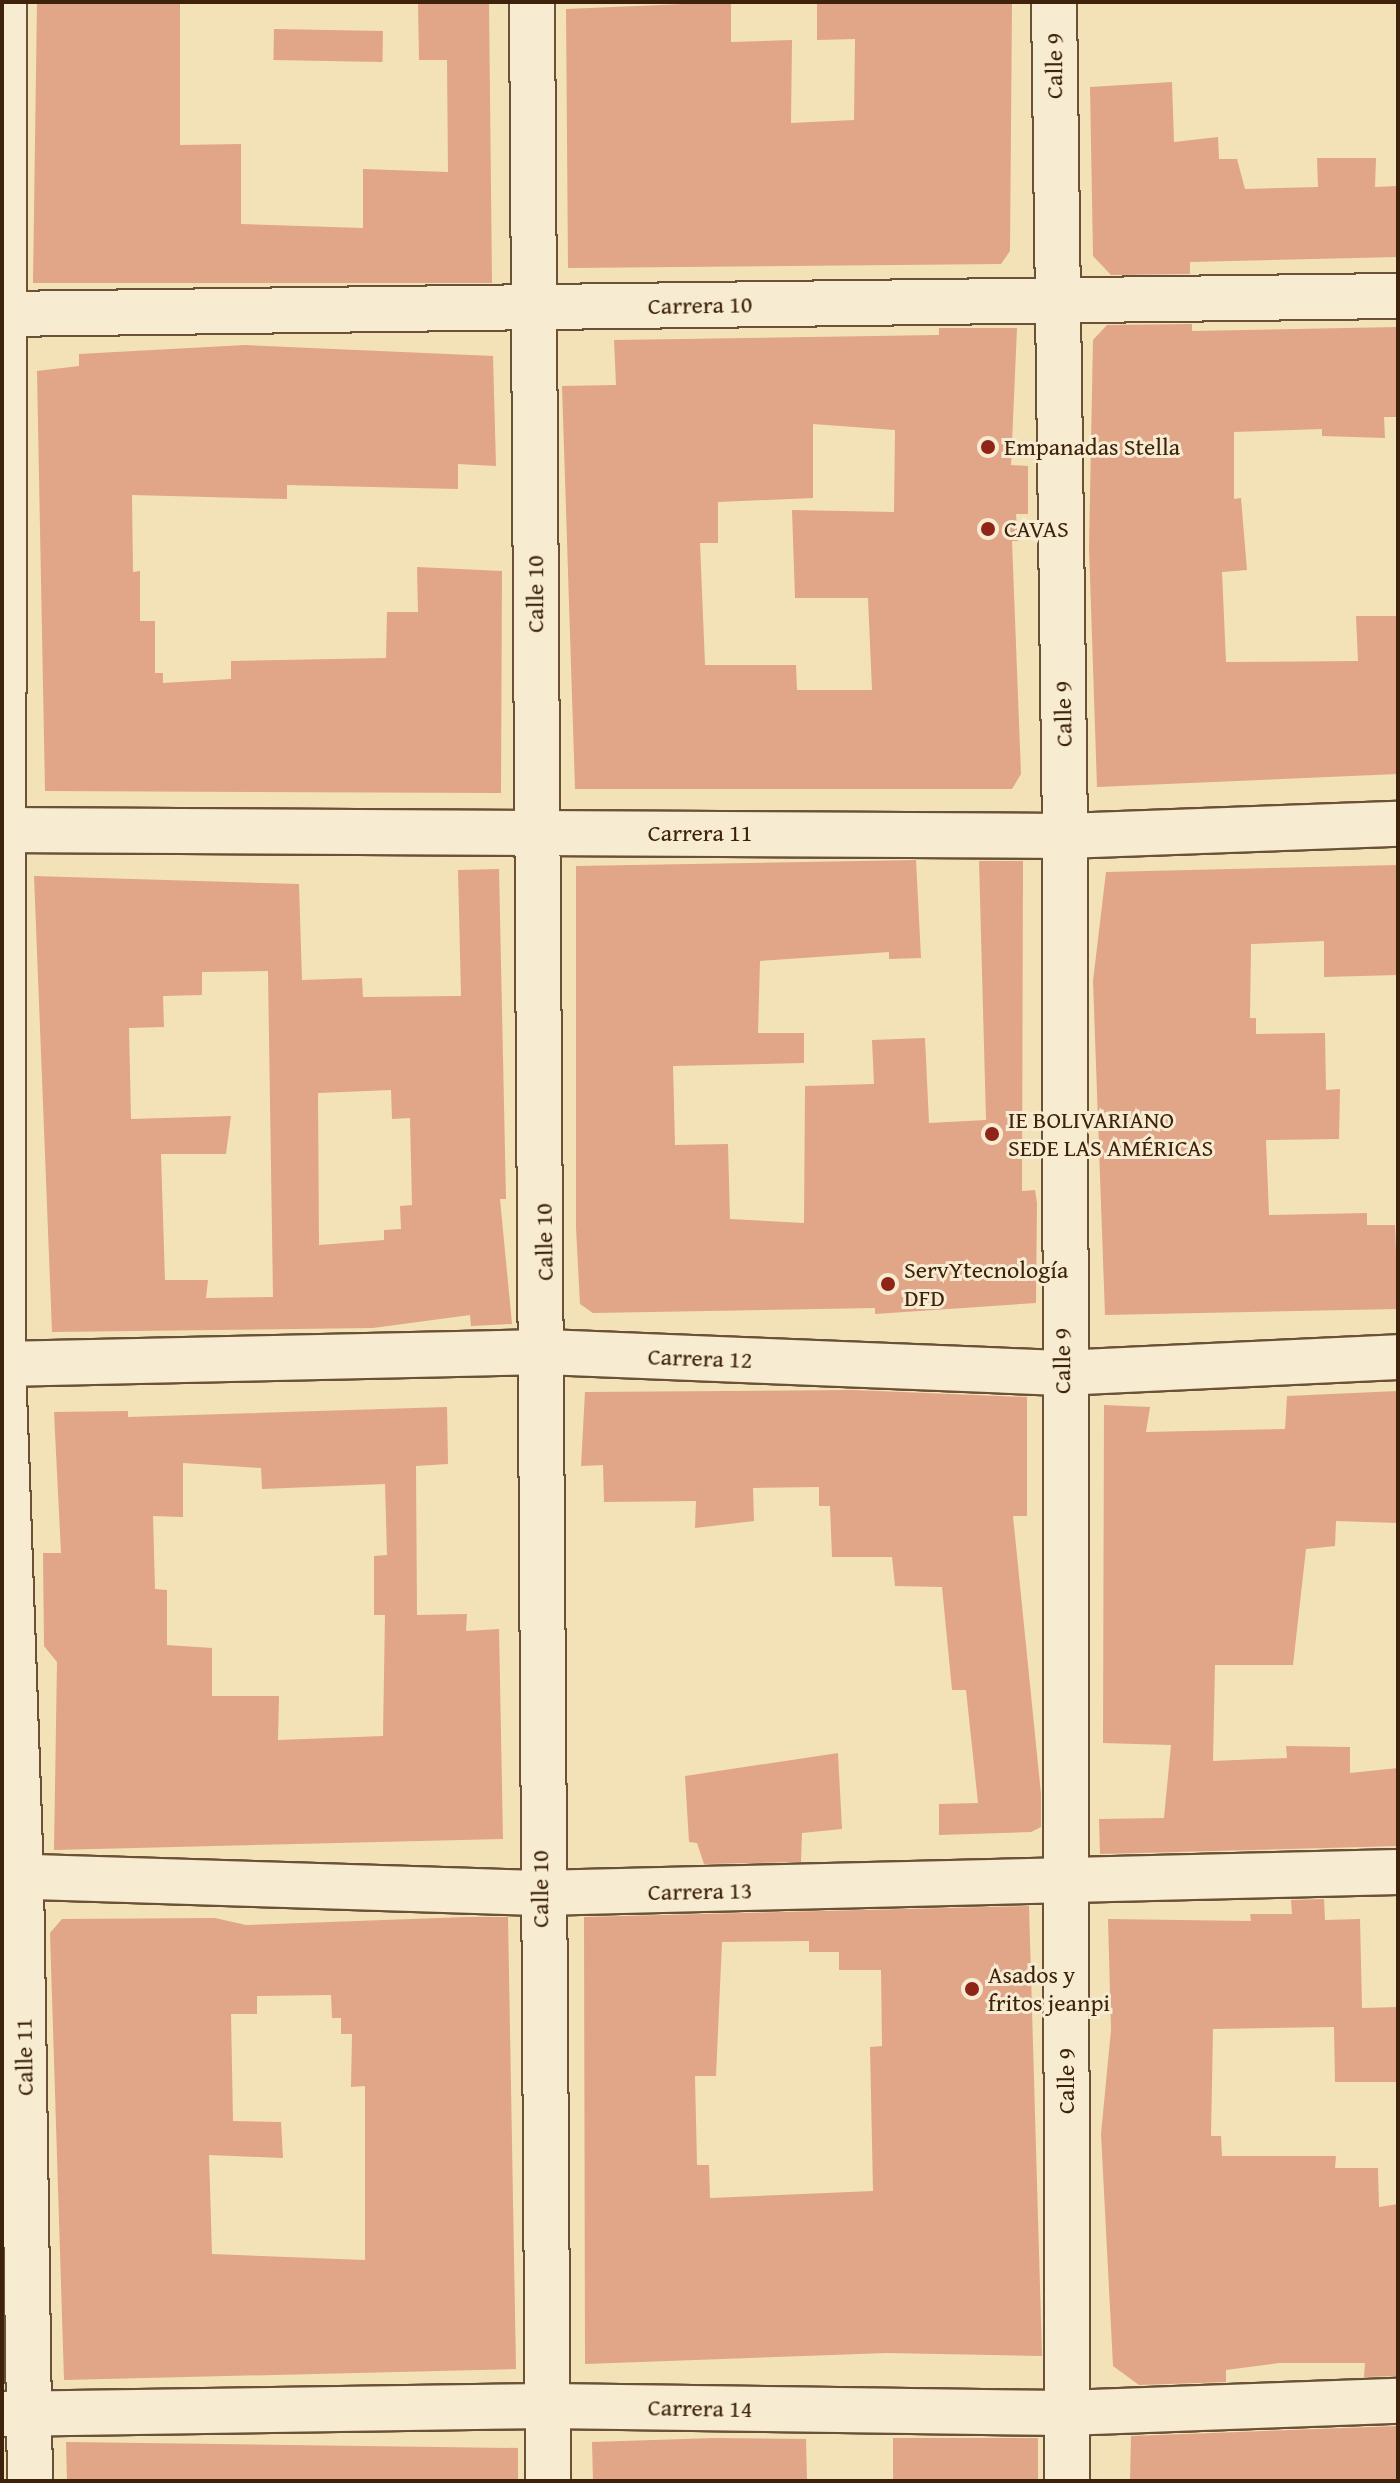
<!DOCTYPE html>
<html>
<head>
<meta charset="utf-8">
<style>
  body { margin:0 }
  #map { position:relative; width:1400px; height:2483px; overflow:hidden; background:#f3e1b8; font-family:"Gentium Book Plus",serif }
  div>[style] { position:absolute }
  .building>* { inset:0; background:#e1a588; transform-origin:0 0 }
  .roads { filter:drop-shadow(2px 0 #6b5236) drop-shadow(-2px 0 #6b5236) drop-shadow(0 2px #6b5236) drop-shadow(0 -2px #6b5236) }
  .minor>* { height:44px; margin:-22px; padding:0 22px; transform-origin:22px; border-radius:22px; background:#f7ecd1 }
  .dots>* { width:22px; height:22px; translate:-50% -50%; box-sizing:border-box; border:4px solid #f7ecd1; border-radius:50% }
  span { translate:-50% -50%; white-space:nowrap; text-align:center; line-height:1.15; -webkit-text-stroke:6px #f7ecd1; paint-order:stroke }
  .street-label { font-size:24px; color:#3e220b }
  .poi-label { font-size:24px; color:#3e220b }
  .left { translate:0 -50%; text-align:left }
  .frame { position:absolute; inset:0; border:4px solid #3e220b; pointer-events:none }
</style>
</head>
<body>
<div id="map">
  <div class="building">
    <div style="clip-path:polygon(37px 2px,180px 2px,180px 145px,241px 144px,241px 224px,363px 228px,363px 169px,448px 172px,447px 60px,419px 60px,418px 2px,489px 2px,492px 283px,33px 283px)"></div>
    <div style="clip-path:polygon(731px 2px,731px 42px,792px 40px,791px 123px,854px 120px,855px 39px,817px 40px,817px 3px,1012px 2px,1010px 251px,1001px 264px,568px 268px,566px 9px)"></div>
    <div style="left:274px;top:29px;width:109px;height:31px;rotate:1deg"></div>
    <div style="clip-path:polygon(1172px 82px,1174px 142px,1218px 137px,1219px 159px,1237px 159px,1245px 189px,1318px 187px,1317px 158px,1376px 158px,1375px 187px,1398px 186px,1398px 257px,1190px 262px,1190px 274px,1111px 275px,1093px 256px,1090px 87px)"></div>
    <div style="clip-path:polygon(1192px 324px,1192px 331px,1398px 327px,1398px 417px,1384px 417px,1385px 438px,1322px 436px,1322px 429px,1234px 432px,1234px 499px,1241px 498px,1247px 570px,1222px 572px,1226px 662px,1358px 661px,1356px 616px,1398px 616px,1398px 774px,1097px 787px,1089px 547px,1093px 340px,1107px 325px)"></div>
    <div style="clip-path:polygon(evenodd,939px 328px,1017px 328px,1011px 465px,1028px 466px,1028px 514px,1016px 514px,1018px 541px,1012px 541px,1021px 774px,1012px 789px,575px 789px,562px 386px,616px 385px,614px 340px,939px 335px,939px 328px,813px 424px,895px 430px,894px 512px,792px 510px,795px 598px,868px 598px,872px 690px,797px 690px,796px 665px,705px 665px,700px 543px,718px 543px,718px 502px,813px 498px,813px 424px)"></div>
    <div style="clip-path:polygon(245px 345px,493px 356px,496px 466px,458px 464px,458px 489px,287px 485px,287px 499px,132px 495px,133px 572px,140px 571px,140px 621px,155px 621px,155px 673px,163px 673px,163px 683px,231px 679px,231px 661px,386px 658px,387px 612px,418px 612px,417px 567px,502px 571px,501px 793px,45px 791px,37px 371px,79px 366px,79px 354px)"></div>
    <div style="clip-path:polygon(916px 860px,921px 958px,889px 959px,889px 952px,760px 961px,758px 1033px,804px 1033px,804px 1063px,673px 1066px,675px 1145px,728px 1144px,730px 1219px,804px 1223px,805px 1086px,874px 1084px,872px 1040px,925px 1038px,929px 1123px,986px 1120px,979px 861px,1023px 861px,1022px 1191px,1035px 1190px,1037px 1203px,1036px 1303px,875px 1314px,875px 1308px,593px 1313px,580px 1304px,576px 1228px,576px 866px)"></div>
    <div style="clip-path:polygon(1398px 865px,1398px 975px,1324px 977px,1324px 941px,1251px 944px,1250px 1018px,1256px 1018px,1256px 1034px,1325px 1033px,1326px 1090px,1340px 1089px,1339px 1139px,1266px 1140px,1269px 1215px,1367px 1213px,1367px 1225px,1395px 1225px,1398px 1309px,1105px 1315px,1093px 981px,1106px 872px)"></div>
    <div style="clip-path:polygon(evenodd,499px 869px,506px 1199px,500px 1199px,512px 1324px,471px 1326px,470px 1315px,373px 1328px,52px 1332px,34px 876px,299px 884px,302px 980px,362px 978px,363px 997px,461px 996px,458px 870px,499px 869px,268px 971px,273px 1297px,206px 1298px,208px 1280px,165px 1280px,161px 1154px,226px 1154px,231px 1116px,131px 1119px,129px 1028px,164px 1027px,163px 996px,202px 995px,202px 972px,268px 971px,499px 869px,391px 1090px,392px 1119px,410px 1118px,412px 1205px,400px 1206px,401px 1229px,384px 1230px,384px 1240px,319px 1245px,318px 1093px,391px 1090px)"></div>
    <div style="clip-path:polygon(853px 1390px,1027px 1397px,1027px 1516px,1013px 1516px,1041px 1794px,1041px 1827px,1031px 1832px,939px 1835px,939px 1804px,978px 1803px,966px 1690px,952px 1690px,942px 1587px,895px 1586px,892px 1557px,832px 1557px,830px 1506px,819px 1506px,819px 1487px,753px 1488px,754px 1521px,695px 1528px,696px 1501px,604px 1502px,603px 1465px,581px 1466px,585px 1392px)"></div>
    <div style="clip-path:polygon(1398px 1391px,1398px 1523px,1336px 1521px,1335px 1546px,1306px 1549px,1293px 1665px,1215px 1665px,1213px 1761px,1287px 1758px,1286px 1746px,1350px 1747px,1350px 1773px,1398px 1768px,1398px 1846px,1100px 1854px,1099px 1819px,1164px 1818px,1171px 1745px,1103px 1743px,1104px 1405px,1150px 1407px,1146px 1432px,1285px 1429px,1287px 1396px)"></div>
    <div style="clip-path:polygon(evenodd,447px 1407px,448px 1464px,416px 1466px,417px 1615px,467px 1614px,466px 1631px,499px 1629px,503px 1839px,54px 1850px,57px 1662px,44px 1646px,43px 1553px,61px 1553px,54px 1412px,128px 1411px,128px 1417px,447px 1407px,183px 1463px,261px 1468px,262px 1489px,385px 1484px,387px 1555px,374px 1556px,374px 1615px,385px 1615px,383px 1736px,278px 1740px,279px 1696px,212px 1696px,212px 1648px,167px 1645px,167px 1590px,155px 1589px,153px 1516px,183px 1517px,183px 1463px)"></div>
    <div style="clip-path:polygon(838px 1753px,842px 1829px,802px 1833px,801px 1862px,704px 1864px,697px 1843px,689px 1842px,685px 1776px)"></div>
    <div style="clip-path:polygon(1324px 1899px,1325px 1920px,1360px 1919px,1362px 2008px,1398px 2007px,1398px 2082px,1335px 2082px,1334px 2027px,1213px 2029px,1211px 2136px,1221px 2136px,1222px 2156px,1336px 2156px,1335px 2168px,1378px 2168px,1379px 2207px,1398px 2204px,1398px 2376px,1364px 2377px,1365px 2363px,1279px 2363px,1226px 2370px,1226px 2382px,1139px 2385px,1113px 2366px,1101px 2134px,1111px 2030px,1108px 1919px,1251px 1921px,1250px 1914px,1292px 1914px,1291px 1900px)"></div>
    <div style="clip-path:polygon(evenodd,1029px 1906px,1042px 2356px,887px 2353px,585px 2364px,584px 1917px,1029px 1906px,809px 1941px,809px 1952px,839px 1952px,839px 1970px,881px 1970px,882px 2046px,870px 2047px,873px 2191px,710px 2198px,709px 2165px,697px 2165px,695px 2076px,716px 2076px,722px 1942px,809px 1941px)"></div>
    <div style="clip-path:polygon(evenodd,467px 1917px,508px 1917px,516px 2369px,64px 2380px,50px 1933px,62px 1919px,215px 1918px,246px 1925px,467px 1917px,331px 1995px,332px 2018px,341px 2018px,341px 2034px,352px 2034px,351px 2087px,365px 2086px,365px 2260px,212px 2254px,209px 2155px,283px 2158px,281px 2122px,233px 2121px,231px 2014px,257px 2014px,257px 1996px,331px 1995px)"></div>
    <div style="clip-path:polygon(1398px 2426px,1398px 2481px,1130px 2481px,1131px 2436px)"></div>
    <div style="clip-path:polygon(715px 2438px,806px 2439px,807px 2481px,593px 2481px,592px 2442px)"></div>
    <div style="left:893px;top:2438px;width:145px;height:43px"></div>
    <div style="clip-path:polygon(66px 2442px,518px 2448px,518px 2481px,67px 2481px)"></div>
  </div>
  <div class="roads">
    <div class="minor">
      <div style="left:4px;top:2px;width:1362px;rotate:90.04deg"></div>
      <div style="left:3px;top:1364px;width:512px;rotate:87.99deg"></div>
      <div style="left:21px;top:1876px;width:605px;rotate:89.15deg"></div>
      <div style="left:532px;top:2px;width:2479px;rotate:89.63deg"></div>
      <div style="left:1054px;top:2px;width:834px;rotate:89.24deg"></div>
      <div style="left:1065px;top:836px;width:1645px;rotate:89.93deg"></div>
      <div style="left:2px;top:314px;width:1396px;rotate:-0.74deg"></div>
      <div style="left:2px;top:830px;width:1063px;rotate:0.32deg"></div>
      <div style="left:1065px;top:836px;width:333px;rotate:-2.1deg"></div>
      <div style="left:2px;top:1364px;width:543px;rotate:-1.27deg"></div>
      <div style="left:545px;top:1352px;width:516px;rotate:2.33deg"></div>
      <div style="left:1061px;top:1373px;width:337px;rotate:-2.7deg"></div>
      <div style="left:2px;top:1876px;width:537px;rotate:1.81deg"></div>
      <div style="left:539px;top:1893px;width:859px;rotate:-1.4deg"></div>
      <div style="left:2px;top:2414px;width:546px;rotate:-0.84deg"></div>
      <div style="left:548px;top:2406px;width:517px;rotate:0.78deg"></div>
      <div style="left:1065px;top:2413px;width:333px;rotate:-2.1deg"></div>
    </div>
  </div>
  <div class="dots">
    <div style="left:988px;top:447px;background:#8f2418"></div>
    <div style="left:988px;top:529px;background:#8f2418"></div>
    <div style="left:992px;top:1134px;background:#8f2418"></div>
    <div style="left:888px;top:1284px;background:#8f2418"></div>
    <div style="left:972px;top:1989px;background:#8f2418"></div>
  </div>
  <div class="street-label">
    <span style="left:1054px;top:66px;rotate:-90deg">Calle 9</span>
    <span style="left:700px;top:305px;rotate:-1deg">Carrera 10</span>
    <span style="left:535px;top:594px;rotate:-90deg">Calle 10</span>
    <span style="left:1063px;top:714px;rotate:-91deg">Calle 9</span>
    <span style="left:700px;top:833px">Carrera 11</span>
    <span style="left:544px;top:1242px;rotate:-91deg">Calle 10</span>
    <span style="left:700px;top:1358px;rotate:2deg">Carrera 12</span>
    <span style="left:1062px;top:1361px;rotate:-90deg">Calle 9</span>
    <span style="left:540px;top:1889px;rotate:-90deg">Calle 10</span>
    <span style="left:700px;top:1891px;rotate:-1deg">Carrera 13</span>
    <span style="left:24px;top:2057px;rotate:-91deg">Calle 11</span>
    <span style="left:1066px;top:2081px;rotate:-90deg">Calle 9</span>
    <span style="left:700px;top:2408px;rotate:1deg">Carrera 14</span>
  </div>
  <div class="poi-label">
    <span class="left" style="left:1004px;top:447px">Empanadas Stella</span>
    <span class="left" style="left:1004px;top:529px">CAVAS</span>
    <span class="left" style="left:1008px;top:1134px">IE BOLIVARIANO<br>SEDE LAS AMÉRICAS</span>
    <span class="left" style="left:904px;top:1284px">ServYtecnología<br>DFD</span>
    <span class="left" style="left:988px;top:1989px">Asados y<br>fritos jeanpi</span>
  </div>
  <div class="frame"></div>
</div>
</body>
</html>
